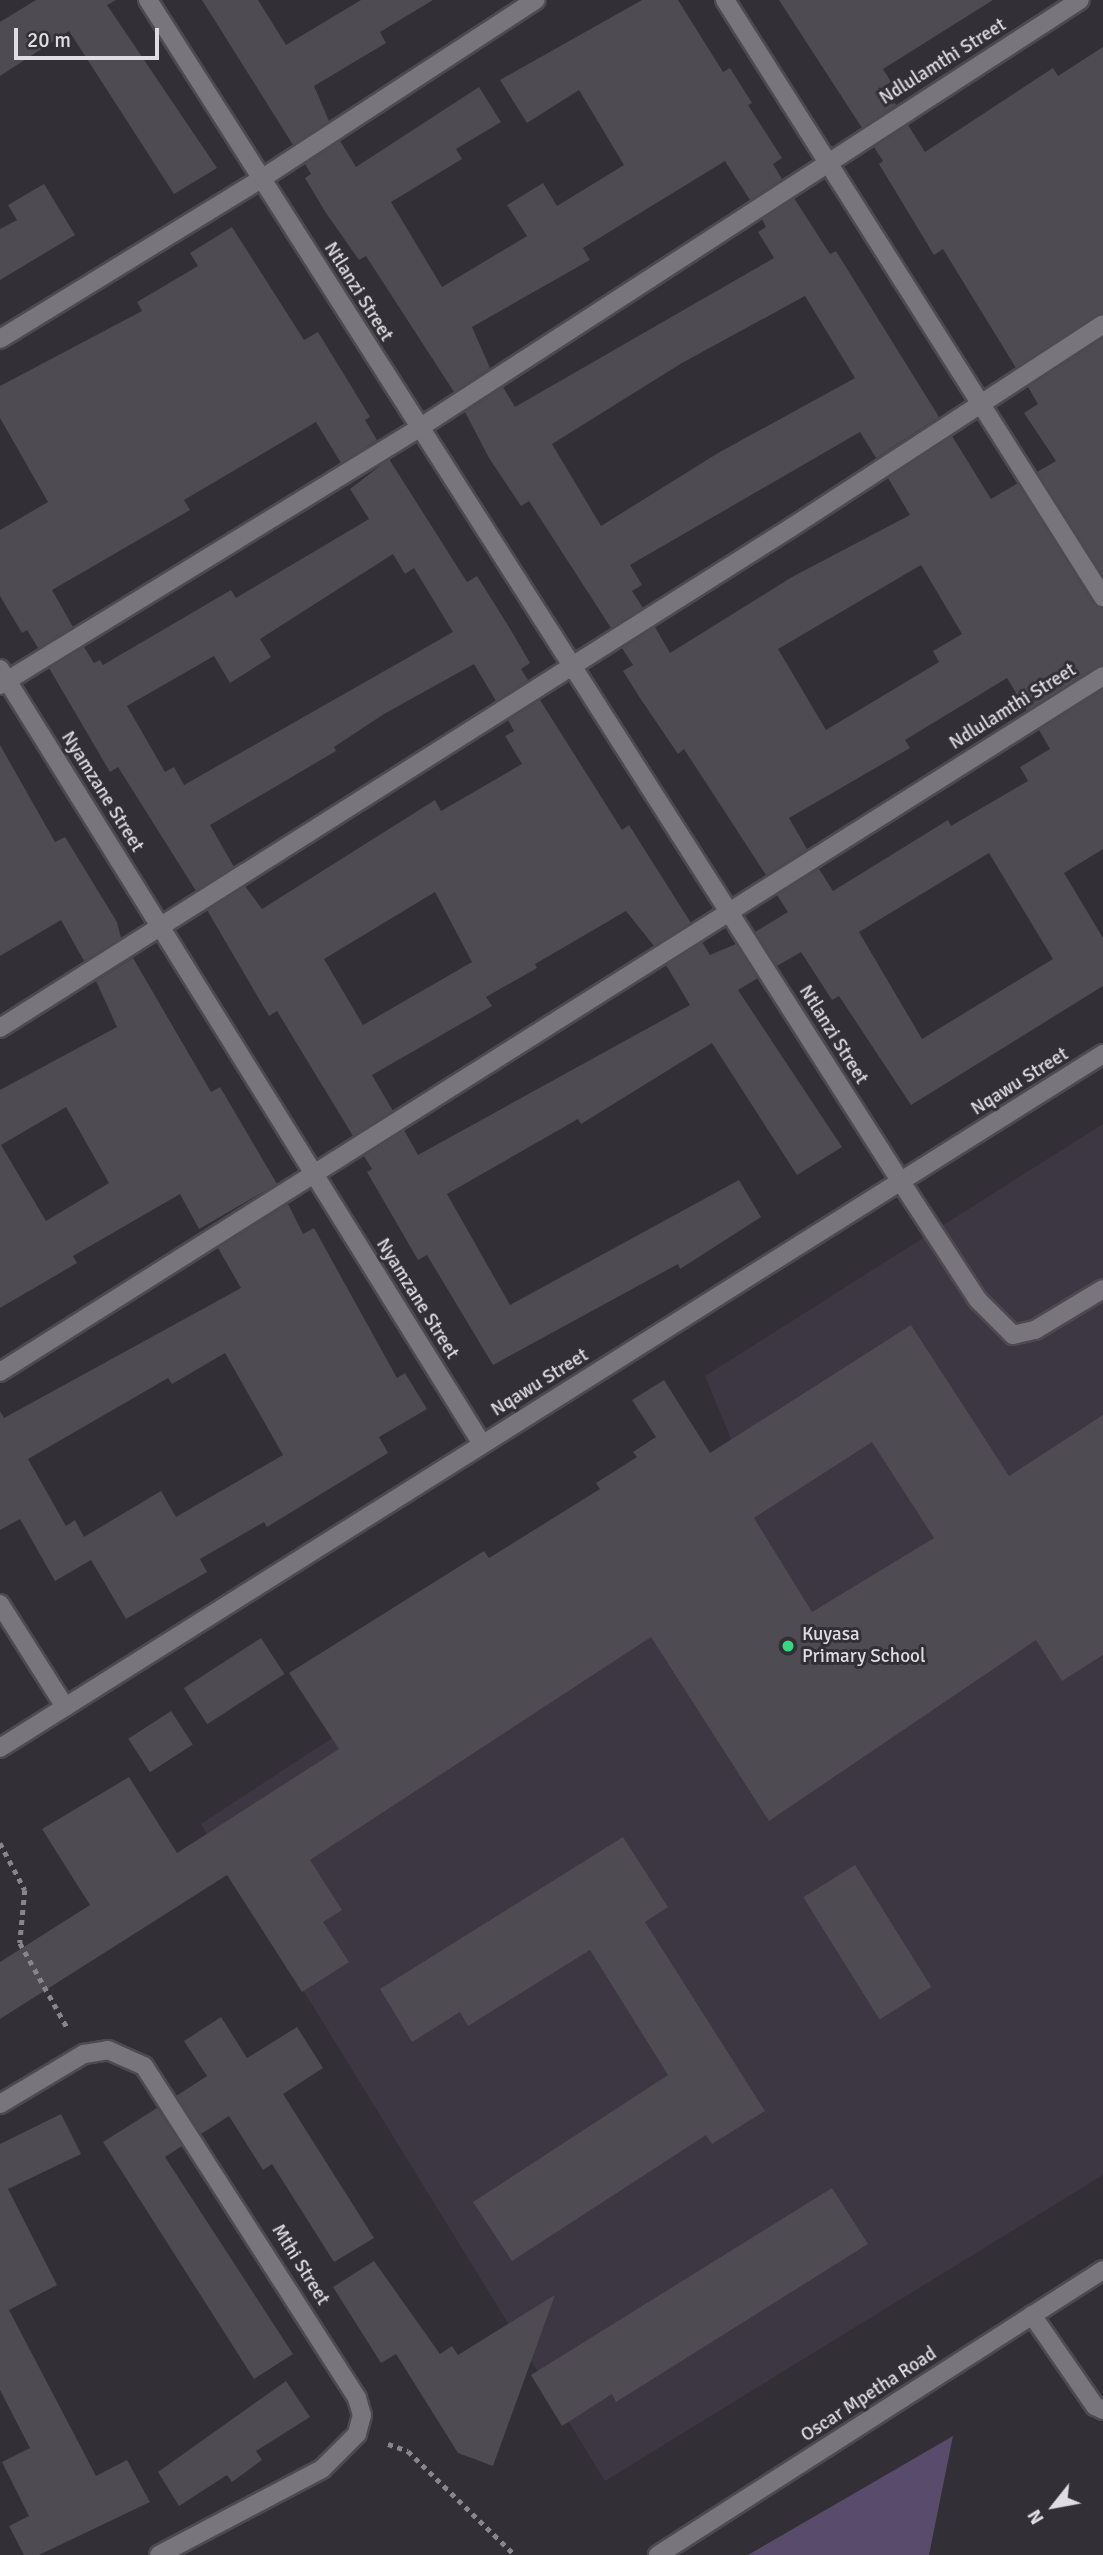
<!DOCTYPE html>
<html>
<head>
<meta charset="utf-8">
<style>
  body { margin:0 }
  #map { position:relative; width:1103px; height:2555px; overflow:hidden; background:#322f36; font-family:Signika,sans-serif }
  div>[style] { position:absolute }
  .built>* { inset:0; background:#3c3743 }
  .green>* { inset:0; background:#594b6b }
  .building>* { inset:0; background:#4e4b52; transform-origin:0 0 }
  .path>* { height:4.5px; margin-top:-2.25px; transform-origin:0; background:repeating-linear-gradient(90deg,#88868b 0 5px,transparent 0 10px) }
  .roads { filter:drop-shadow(2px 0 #4d4a50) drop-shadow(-2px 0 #4d4a50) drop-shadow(0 2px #4d4a50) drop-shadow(0 -2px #4d4a50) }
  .lane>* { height:18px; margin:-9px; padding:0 9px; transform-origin:9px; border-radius:9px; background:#79757d }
  .street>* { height:18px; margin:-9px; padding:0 9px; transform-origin:9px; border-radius:9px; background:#79757d }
  .secondary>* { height:18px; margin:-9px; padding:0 9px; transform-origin:9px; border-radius:9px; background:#79757d }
  .dots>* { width:19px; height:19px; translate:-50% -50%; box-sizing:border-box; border:4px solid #322f36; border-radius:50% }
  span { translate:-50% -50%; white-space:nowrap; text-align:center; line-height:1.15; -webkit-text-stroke:6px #322f36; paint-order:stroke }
  .street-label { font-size:19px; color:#dedde1 }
  .poi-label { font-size:19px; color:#dedde1 }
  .left { translate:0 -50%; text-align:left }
  .north { position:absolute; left:1019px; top:2471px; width:70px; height:70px; -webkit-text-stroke:5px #322f36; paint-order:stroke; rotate:239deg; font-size:19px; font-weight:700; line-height:28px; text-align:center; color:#dedde1 }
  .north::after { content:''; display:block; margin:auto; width:24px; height:32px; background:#dedde1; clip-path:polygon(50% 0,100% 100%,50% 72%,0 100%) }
  .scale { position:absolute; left:14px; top:28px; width:145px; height:32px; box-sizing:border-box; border:4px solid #dedde1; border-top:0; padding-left:9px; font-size:21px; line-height:24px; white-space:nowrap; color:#dedde1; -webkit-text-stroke:5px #322f36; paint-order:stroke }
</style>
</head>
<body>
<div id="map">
  <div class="built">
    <div style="clip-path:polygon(1103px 1124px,1103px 2175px,605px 2481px,201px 1824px,743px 1468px,705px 1376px)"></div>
  </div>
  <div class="green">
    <div style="clip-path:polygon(953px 2436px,929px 2555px,748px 2555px)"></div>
  </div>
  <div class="building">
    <div style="clip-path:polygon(36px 0,116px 0,107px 5px,217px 168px,174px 194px,69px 31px,0 76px,0 22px)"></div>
    <div style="clip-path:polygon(202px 0,258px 0,286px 45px,361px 0,433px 0,380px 32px,386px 43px,314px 86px,329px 121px,293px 145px)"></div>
    <div style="clip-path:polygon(642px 0,678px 0,723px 72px,730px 68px,752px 103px,748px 105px,782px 158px,773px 164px,782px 179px,750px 200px,725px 161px,583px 248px,590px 260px,472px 327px,490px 368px,454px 392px,366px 256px,359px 260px,326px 213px,305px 178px,311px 174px,305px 164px,340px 141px,356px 167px,479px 87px,501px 122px,456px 149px,462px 159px,391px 202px,442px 287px,527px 236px,507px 205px,543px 183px,557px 206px,624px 165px,579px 90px,527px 123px,500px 80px)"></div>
    <div style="clip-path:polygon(779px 0,993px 0,883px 69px,891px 82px,884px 86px,896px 105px,862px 128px)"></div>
    <div style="clip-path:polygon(1103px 47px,1103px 313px,1016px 368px,943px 249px,934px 255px,879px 164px,883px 161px,874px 147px,908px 125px,925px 152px,1053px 68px,1058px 76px)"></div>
    <div style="clip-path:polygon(44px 184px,75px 235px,0 280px,0 229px,17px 220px,8px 205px)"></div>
    <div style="clip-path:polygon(evenodd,794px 198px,830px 254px,836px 251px,939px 417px,876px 458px,860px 432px,630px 565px,642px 585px,632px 591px,643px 608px,611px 628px,529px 501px,521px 506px,489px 458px,465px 412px,503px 387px,515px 407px,774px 258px,758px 232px,766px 227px,762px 219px,794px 198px,805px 296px,855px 378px,718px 453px,601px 526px,552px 444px,682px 363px,805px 296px)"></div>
    <div style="clip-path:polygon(232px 227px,304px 340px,318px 332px,370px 417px,365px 420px,377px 440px,341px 463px,316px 422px,184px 500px,190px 510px,52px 590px,73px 627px,38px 648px,27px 630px,22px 633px,0 596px,0 530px,48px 502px,0 418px,0 386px,142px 311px,137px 302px,198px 266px,190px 253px)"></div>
    <div style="clip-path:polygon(1103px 338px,1103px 576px,1037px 472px,1056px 461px,1024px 413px,1038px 404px,1028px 387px)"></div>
    <div style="clip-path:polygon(evenodd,952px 436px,991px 499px,1018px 483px,1093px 603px,1103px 608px,1103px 665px,1027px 711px,1007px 678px,905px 740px,910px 748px,789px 818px,807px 849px,766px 875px,684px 749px,678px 754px,640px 698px,623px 671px,633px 665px,622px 648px,655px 627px,670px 653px,792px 577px,910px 515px,888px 478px,952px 436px,921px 565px,962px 634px,933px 651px,939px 662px,826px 730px,778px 649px,921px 565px)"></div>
    <div style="clip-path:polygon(evenodd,389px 459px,467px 582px,477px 576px,509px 627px,530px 663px,521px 669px,528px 680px,496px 701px,474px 664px,384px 714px,334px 747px,336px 751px,210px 825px,234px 867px,196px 891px,118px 767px,110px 772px,49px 668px,84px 647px,94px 663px,100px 660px,103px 665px,231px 590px,236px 598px,369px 519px,350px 489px,389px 459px,393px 554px,405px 574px,414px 568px,453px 632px,184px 785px,174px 767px,165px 772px,127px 706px,214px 656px,230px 683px,271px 657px,260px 639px,393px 554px)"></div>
    <div style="clip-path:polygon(evenodd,1103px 689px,1103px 849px,1064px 873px,1103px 938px,1103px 986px,911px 1105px,839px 996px,832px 1000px,801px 952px,777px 966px,755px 932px,788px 912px,777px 895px,819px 869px,833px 891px,948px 820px,951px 826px,1028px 781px,1020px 767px,1050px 749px,1039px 730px,1103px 689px,989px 853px,1053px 959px,922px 1039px,859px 932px,989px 853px)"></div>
    <div style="clip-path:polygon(evenodd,540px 700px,622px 830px,629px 825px,691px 923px,654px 946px,626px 911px,535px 964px,537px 968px,486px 997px,492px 1006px,372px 1075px,393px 1111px,353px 1136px,277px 1011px,269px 1016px,207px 910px,245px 886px,262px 909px,435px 800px,441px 811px,522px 764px,505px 736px,514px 731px,508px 720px,540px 700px,435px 892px,472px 962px,363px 1025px,324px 959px,435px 892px)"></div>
    <div style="clip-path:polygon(0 745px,55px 842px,65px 837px,117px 922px,121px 938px,84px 961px,61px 920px,0 956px)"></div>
    <div style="clip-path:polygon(702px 942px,710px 955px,736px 944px,758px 978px,738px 990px,842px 1147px,797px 1175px,712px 1043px,581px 1124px,578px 1119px,447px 1194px,510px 1305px,739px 1180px,761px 1217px,680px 1269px,678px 1264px,493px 1365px,427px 1255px,418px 1260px,367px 1172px,372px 1169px,364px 1156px,404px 1130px,418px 1155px,690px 1005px,666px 965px)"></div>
    <div style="clip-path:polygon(evenodd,133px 958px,211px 1092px,220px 1087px,277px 1184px,199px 1229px,180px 1194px,73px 1256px,77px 1263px,0 1308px,0 1090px,117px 1027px,96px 981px,133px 958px,66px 1107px,109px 1183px,46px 1221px,1px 1145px,66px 1107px)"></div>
    <div style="clip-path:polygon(evenodd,288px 1204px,303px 1234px,314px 1228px,397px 1378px,405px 1373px,427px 1409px,379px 1437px,388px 1453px,267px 1527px,264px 1522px,200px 1559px,207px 1572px,126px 1619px,91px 1560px,55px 1581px,20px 1519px,0 1530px,0 1411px,4px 1418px,241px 1288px,218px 1248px,288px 1204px,225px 1353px,283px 1455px,176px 1517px,161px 1491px,84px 1537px,75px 1520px,66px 1526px,28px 1459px,168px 1378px,172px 1384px,225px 1353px)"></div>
    <div style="clip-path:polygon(evenodd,911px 1325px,1009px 1476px,1103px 1415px,1103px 1655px,1062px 1681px,1036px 1640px,769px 1821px,651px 1637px,310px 1860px,342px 1910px,323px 1922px,349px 1962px,302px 1992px,227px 1875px,0 2019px,0 1962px,90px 1905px,42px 1829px,129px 1777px,177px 1853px,339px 1749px,289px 1673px,484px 1551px,489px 1558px,600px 1489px,596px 1483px,637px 1457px,633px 1452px,656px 1437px,632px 1400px,664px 1380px,710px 1453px,911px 1325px,872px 1442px,934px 1538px,812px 1612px,754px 1518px,872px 1442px)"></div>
    <div style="left:261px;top:1638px;width:43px;height:92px;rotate:57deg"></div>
    <div style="left:171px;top:1711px;width:40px;height:51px;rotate:57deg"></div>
    <div style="clip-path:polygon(623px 1837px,668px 1907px,645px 1922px,765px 2111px,712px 2144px,706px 2135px,512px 2261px,473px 2202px,668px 2075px,590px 1950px,468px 2026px,460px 2012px,412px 2042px,380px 1989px)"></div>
    <div style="left:855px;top:1865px;width:144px;height:61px;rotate:58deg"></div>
    <div style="clip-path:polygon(221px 2017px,247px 2058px,297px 2027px,323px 2068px,283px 2094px,374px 2238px,334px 2262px,272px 2164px,263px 2170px,229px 2116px,201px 2134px,176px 2096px,207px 2076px,184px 2041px)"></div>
    <div style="clip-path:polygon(157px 2108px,182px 2146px,165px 2157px,293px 2354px,254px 2379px,103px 2142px)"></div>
    <div style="clip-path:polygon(61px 2114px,81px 2154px,8px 2189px,57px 2285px,9px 2310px,96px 2476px,127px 2460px,150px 2502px,39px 2555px,24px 2555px,9px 2526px,29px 2516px,2px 2462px,30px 2448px,0 2390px,0 2144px)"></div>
    <div style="clip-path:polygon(832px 2188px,868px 2244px,616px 2402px,612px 2394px,562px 2426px,531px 2375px)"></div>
    <div style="clip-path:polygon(374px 2261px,440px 2354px,452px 2346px,458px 2355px,555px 2295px,493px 2466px,458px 2453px,396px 2354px,381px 2363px,333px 2287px)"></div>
    <div style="clip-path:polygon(286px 2381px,310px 2417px,256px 2451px,262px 2460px,232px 2482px,227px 2475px,179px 2506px,158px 2472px)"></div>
  </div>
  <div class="path">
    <div style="left:0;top:1843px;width:53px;rotate:62deg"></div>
    <div style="left:25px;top:1890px;width:53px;rotate:95.4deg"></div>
    <div style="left:20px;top:1943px;width:96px;rotate:60.8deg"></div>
    <div style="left:388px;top:2444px;width:21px;rotate:19deg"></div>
    <div style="left:408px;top:2451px;width:149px;rotate:44.2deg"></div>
  </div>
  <div class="roads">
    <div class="lane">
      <div style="left:901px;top:1182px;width:141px;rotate:56.9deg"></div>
      <div style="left:978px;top:1300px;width:49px;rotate:45deg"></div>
      <div style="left:1013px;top:1335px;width:23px;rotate:-13deg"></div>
      <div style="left:1035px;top:1330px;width:79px;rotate:-31.1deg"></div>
    </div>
    <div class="street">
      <div style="left:148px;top:0;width:1401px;rotate:57.5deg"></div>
      <div style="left:725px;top:0;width:707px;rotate:57.66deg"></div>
      <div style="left:0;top:339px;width:306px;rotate:-31.5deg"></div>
      <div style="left:261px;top:179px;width:328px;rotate:-33.1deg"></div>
      <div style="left:0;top:669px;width:913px;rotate:58.12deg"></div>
      <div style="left:0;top:685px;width:492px;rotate:-31.5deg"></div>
      <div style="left:419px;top:428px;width:787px;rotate:-32.92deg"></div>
      <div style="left:0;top:1028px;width:937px;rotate:-32.32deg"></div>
      <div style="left:792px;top:527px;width:371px;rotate:-33.1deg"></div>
      <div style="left:0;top:1372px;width:1304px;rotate:-32.25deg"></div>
      <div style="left:0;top:1604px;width:122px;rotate:57.7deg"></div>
      <div style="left:0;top:1748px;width:1303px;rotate:-32.18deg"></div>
      <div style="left:0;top:2104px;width:98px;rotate:-30.8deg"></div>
      <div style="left:84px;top:2054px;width:24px;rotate:-9deg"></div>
      <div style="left:108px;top:2050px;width:39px;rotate:24deg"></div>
      <div style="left:144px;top:2066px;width:394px;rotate:57.3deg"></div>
      <div style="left:357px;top:2398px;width:18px;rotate:74deg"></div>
      <div style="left:362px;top:2415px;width:20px;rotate:105deg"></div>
      <div style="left:357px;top:2434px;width:49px;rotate:135deg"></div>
      <div style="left:322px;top:2469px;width:184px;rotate:152.2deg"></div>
      <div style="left:1032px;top:2315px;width:111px;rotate:55.3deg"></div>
      <div style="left:1095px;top:2406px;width:9px;rotate:27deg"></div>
    </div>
    <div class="secondary">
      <div style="left:658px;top:2555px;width:528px;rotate:-32.64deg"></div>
    </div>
  </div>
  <div class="dots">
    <div style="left:788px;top:1646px;background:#33d881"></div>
  </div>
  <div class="street-label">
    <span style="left:943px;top:62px;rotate:-32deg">Ndlulamthi Street</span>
    <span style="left:358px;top:292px;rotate:58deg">Ntlanzi Street</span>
    <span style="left:1013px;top:707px;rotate:-32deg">Ndlulamthi Street</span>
    <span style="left:102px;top:792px;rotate:58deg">Nyamzane Street</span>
    <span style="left:833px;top:1035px;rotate:58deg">Ntlanzi Street</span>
    <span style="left:1020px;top:1082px;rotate:-32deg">Nqawu Street</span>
    <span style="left:417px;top:1299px;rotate:58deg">Nyamzane Street</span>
    <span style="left:540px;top:1383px;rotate:-32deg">Nqawu Street</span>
    <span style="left:300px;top:2265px;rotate:58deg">Mthi Street</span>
    <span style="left:869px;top:2395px;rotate:-33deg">Oscar Mpetha Road</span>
  </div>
  <div class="poi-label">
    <span class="left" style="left:802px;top:1646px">Kuyasa<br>Primary School</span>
  </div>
  <div class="north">N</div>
  <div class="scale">20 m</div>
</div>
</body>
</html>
